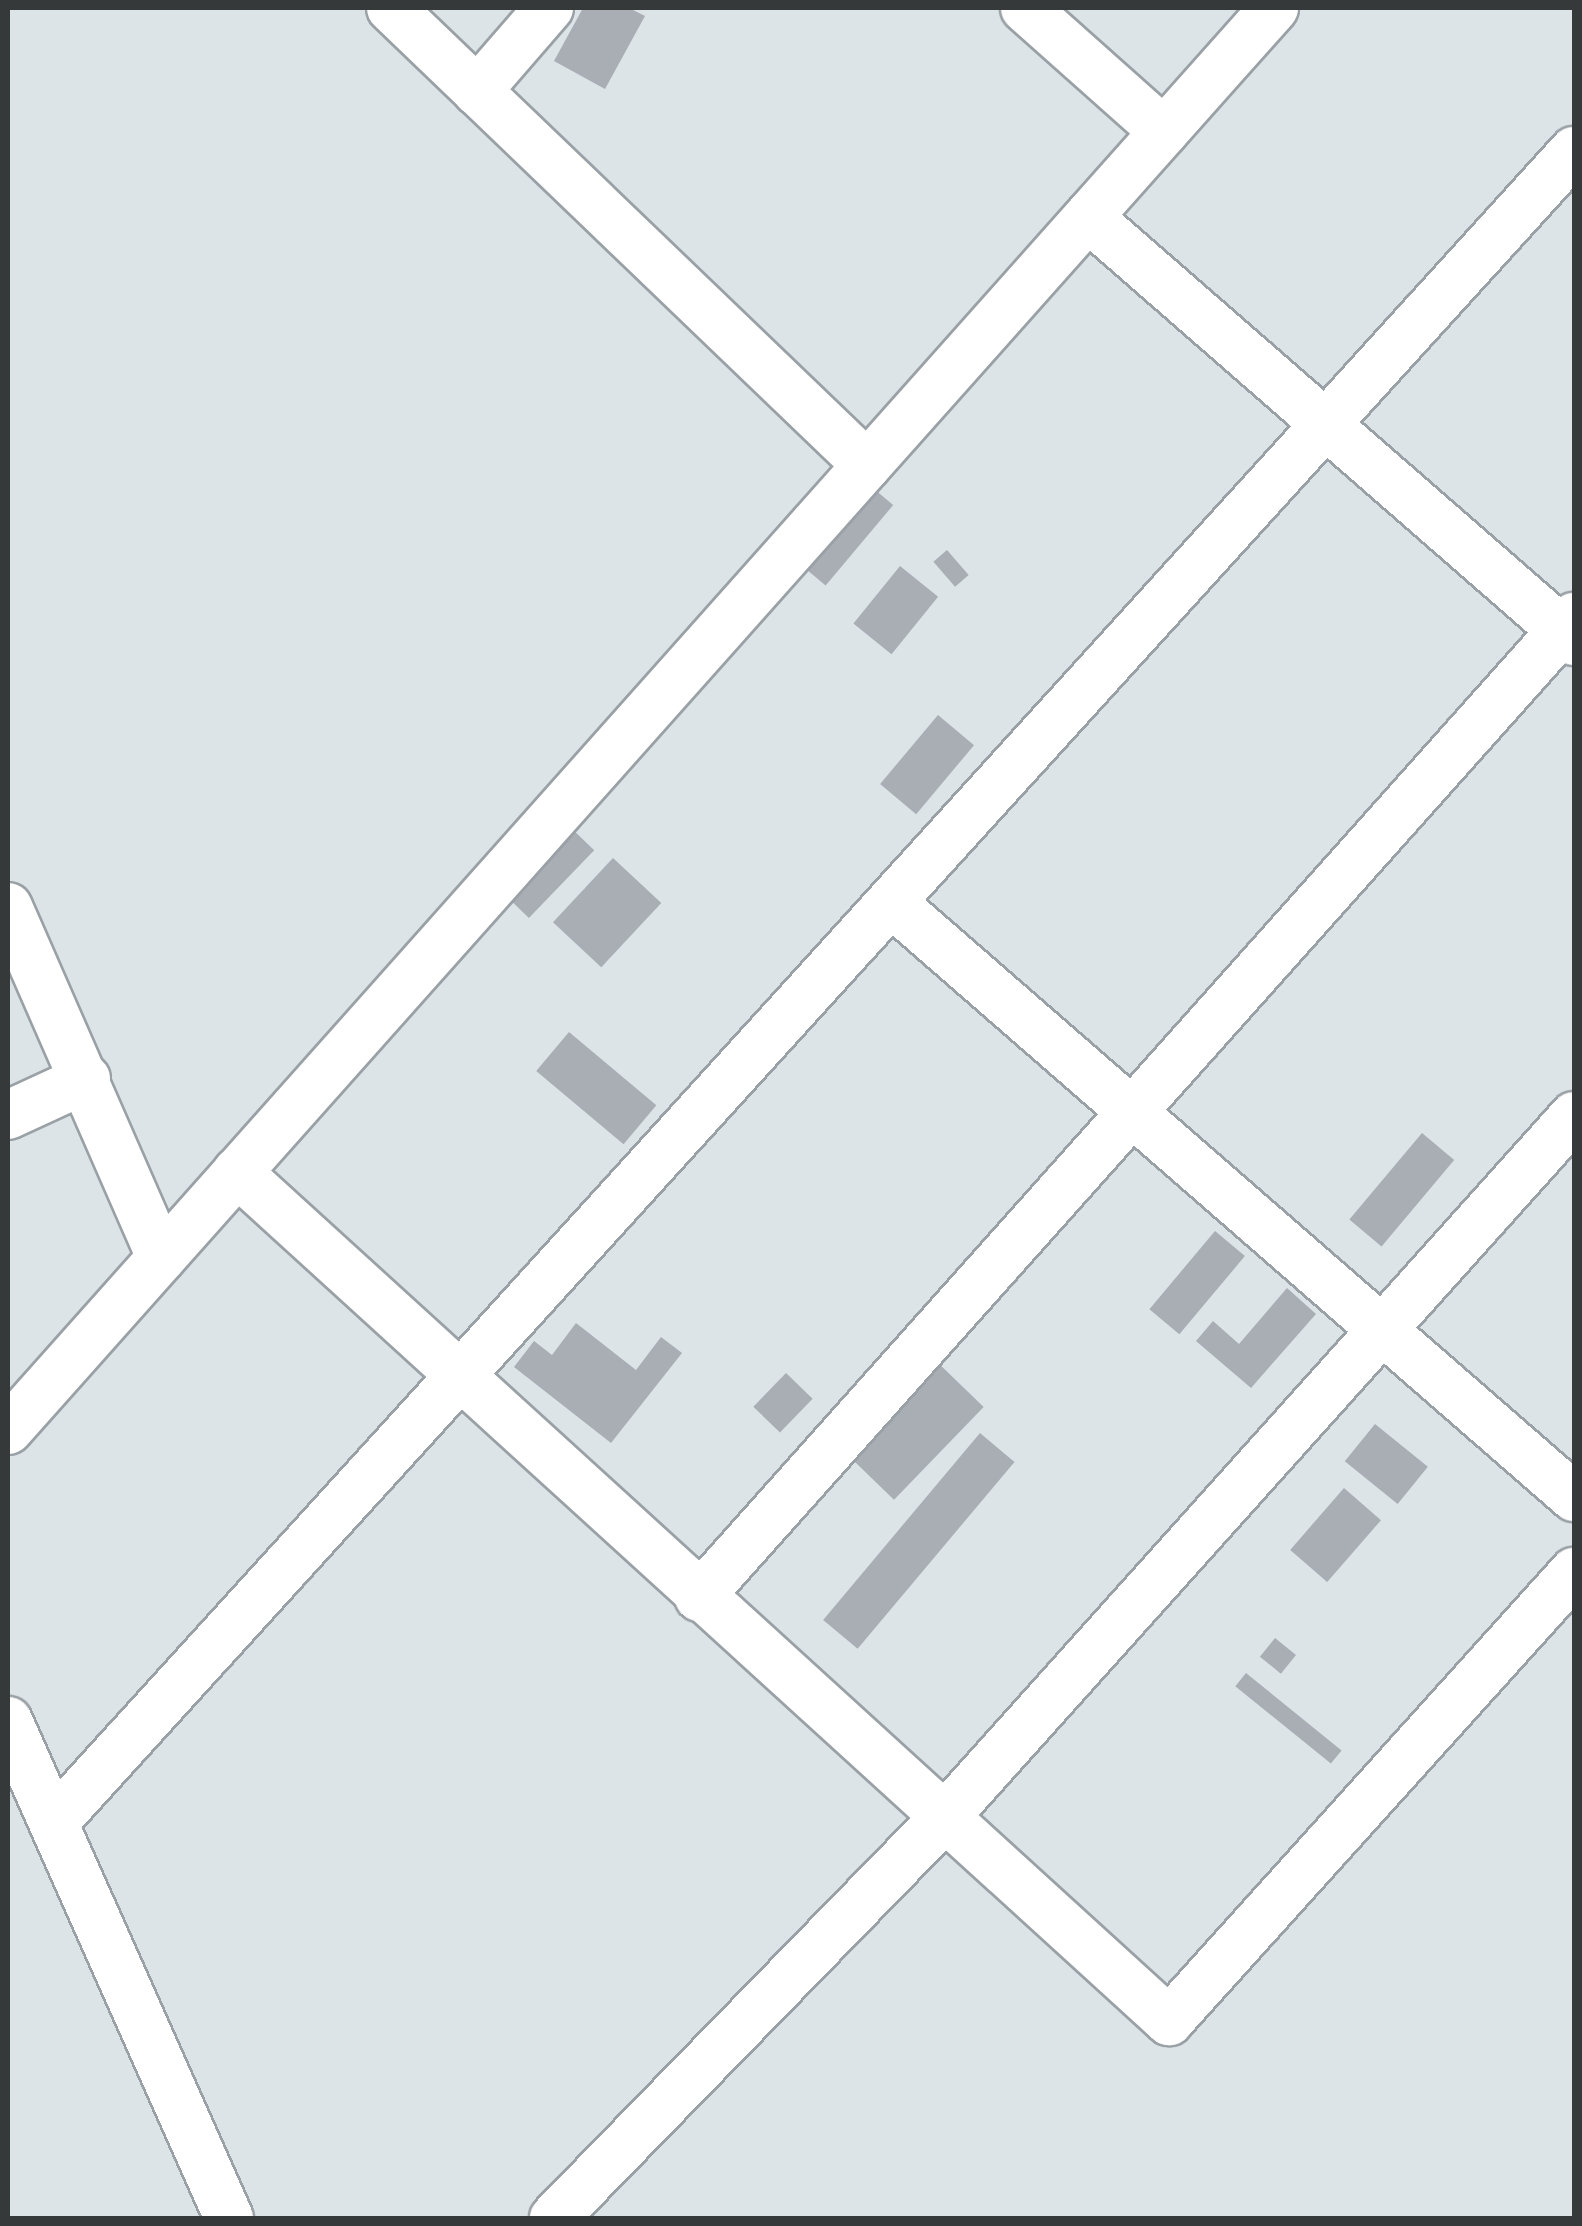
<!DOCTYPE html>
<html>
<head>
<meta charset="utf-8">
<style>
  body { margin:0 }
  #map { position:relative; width:1582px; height:2226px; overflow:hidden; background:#dce4e8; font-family:Commissioner,sans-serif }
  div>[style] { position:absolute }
  .building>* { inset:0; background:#a9adb4; transform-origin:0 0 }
  .roads { filter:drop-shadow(2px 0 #9aa1a6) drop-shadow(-2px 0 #9aa1a6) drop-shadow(0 2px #9aa1a6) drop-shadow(0 -2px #9aa1a6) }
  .minor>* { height:48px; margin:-24px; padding:0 24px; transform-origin:24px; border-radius:24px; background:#fff }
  span { translate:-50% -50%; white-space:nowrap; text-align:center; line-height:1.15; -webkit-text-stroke:8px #fff; paint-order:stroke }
  .frame { position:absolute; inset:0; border:10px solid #36393a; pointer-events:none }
</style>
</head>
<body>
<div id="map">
  <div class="building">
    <div style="clip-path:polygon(583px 8px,629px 8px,645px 16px,605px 89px,554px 61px)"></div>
    <div style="left:874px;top:489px;width:25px;height:105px;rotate:40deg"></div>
    <div style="left:947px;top:550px;width:33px;height:18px;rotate:49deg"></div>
    <div style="left:900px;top:566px;width:49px;height:74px;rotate:39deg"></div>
    <div style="left:938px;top:715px;width:47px;height:90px;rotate:40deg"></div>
    <div style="left:569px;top:826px;width:35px;height:94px;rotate:44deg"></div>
    <div style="left:613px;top:858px;width:66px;height:88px;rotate:43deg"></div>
    <div style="left:569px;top:1032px;width:114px;height:51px;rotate:40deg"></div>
    <div style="left:1422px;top:1133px;width:42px;height:113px;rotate:40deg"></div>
    <div style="left:1215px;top:1231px;width:39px;height:102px;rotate:40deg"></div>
    <div style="clip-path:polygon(1287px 1288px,1316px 1314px,1251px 1388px,1196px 1341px,1213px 1321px,1239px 1344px)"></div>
    <div style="clip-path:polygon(576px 1323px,636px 1370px,661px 1337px,682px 1353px,611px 1443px,514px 1367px,534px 1341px,552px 1355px)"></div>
    <div style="left:934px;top:1359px;width:69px;height:129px;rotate:44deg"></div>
    <div style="left:786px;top:1373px;width:37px;height:47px;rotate:44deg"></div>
    <div style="left:1375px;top:1424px;width:68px;height:48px;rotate:39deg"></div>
    <div style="left:980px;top:1433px;width:45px;height:244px;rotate:40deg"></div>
    <div style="left:1344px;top:1488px;width:49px;height:82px;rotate:41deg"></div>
    <div style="left:1275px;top:1638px;width:27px;height:24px;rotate:39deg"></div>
    <div style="left:1246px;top:1673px;width:123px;height:17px;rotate:39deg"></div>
  </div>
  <div class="roads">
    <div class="minor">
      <div style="left:391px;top:8px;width:660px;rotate:43.83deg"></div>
      <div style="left:1025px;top:8px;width:186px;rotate:41.7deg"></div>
      <div style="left:477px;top:91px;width:110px;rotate:-49.1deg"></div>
      <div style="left:1088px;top:217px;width:645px;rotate:41.1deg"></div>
      <div style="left:891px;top:902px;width:906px;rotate:41.06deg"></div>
      <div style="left:8px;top:907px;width:383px;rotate:66.4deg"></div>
      <div style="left:8px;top:1115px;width:86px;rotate:-24.8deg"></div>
      <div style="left:237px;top:1172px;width:1261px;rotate:42.33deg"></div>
      <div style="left:1169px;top:2021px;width:605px;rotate:-47.95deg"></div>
      <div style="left:8px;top:1430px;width:1904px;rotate:-48.32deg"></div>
      <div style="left:699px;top:1597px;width:1314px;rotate:-48.24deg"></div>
      <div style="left:8px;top:1721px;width:544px;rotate:66.03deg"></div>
      <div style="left:54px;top:1822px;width:2259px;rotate:-47.71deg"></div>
      <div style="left:554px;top:2218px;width:556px;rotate:-45.73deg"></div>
      <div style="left:942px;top:1820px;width:946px;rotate:-48.08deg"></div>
    </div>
  </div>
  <div class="frame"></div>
</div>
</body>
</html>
